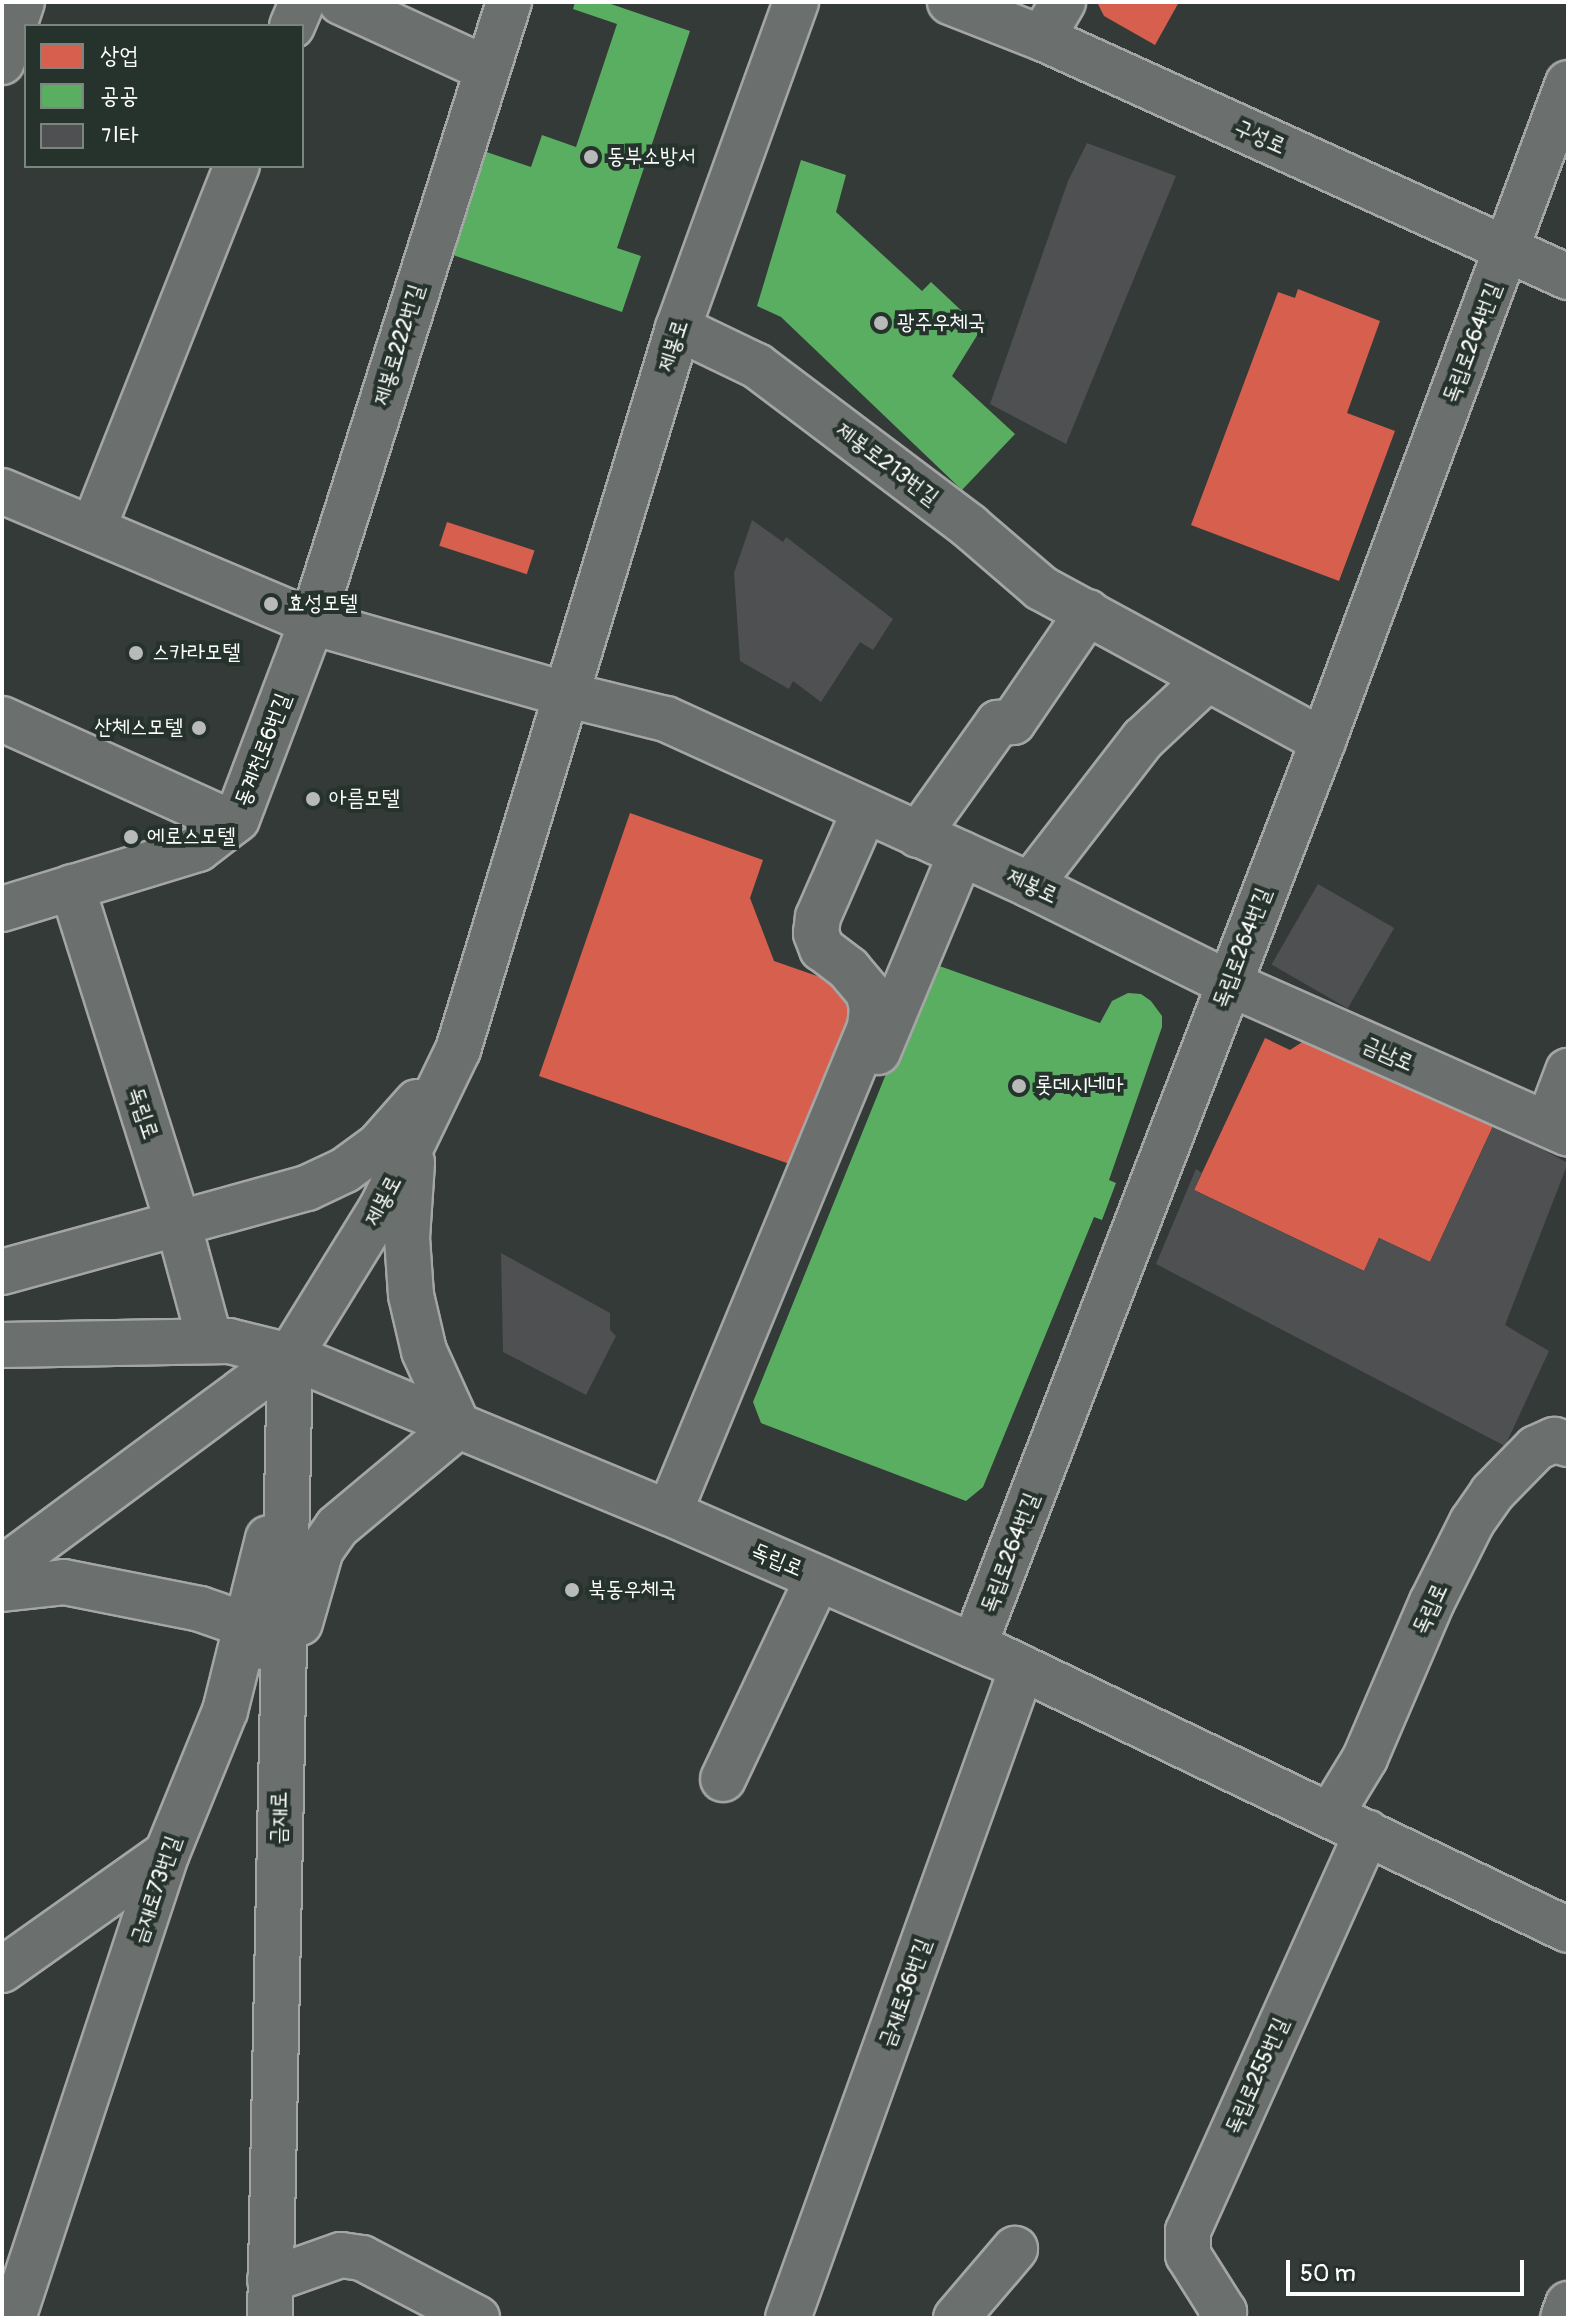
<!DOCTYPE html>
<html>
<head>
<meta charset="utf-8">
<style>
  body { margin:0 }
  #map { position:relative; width:1570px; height:2320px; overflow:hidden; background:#343a38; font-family:Pangolin,"Poor Story",sans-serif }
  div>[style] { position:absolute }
  .shops>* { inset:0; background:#d6604d; transform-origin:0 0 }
  .public>* { inset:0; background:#5aae61 }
  .building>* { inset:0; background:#4e5051; transform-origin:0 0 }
  .roads { filter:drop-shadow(2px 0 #a4a6a5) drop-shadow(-2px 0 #a4a6a5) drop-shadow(0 2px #a4a6a5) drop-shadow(0 -2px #a4a6a5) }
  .minor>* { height:44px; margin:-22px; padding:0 22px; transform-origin:22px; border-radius:22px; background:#6b6f6d }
  .major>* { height:44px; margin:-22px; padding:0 22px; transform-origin:22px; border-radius:22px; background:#6b6f6d }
  .dots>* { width:22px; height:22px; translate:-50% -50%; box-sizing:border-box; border:4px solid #26332d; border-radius:50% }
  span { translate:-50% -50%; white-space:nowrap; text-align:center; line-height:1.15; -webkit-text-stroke:8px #26332d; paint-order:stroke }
  .street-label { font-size:22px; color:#fff }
  .poi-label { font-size:22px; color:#fff }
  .left { translate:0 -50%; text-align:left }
  .right { translate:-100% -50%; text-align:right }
  .frame { position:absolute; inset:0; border:4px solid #fff; pointer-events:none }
  .legend { position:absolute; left:24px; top:24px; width:280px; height:144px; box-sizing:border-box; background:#26332d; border:2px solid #7d8581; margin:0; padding:10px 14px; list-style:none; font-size:24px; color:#fff }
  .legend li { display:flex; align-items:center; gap:16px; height:40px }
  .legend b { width:40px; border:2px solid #7d8581 }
  .scale { position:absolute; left:1286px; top:2260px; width:238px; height:36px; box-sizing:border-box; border:4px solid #fff; border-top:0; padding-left:10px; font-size:24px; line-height:28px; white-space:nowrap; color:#fff; -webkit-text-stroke:6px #26332d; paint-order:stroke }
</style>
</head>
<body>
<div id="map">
  <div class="shops">
    <div style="clip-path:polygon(1097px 2px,1179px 2px,1155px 45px,1104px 16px)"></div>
    <div style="clip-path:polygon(1298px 289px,1380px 321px,1347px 413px,1395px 431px,1339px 581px,1191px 525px,1278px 292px,1295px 298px)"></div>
    <div style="left:447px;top:522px;width:92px;height:25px;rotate:18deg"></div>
    <div style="clip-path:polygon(630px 813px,763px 860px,750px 898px,774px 961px,863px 992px,801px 1168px,539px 1076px)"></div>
    <div style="clip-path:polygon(1310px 1037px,1494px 1124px,1430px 1262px,1379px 1238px,1364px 1271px,1194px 1190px,1265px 1038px,1290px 1050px)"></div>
  </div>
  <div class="public">
    <div style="clip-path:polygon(575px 2px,605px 2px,690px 31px,617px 248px,641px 256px,622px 312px,438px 250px,472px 147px,531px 167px,542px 135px,576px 147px,617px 24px,573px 9px)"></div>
    <div style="clip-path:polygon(801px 160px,846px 175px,836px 212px,922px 291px,931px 282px,981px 329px,952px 376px,1015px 434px,962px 490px,781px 317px,757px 306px)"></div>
    <div style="clip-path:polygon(931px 963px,1100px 1023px,1112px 1001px,1128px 993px,1141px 994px,1151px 1001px,1162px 1016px,1162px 1027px,1109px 1180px,1116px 1183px,1102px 1220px,1094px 1217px,983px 1487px,966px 1501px,761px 1423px,753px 1402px)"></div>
  </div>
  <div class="building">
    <div style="clip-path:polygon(1087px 143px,1176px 176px,1066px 444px,990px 404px,1068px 181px)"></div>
    <div style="clip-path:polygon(752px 520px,783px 542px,786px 537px,893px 619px,873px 650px,860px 642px,821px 702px,793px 681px,789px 689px,740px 661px,734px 573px)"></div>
    <div style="left:1318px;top:884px;width:88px;height:93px;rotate:30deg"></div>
    <div style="clip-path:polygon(1494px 1124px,1568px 1163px,1505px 1325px,1549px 1351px,1505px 1446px,1156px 1264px,1196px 1169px,1202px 1173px,1194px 1190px,1364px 1271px,1379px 1238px,1430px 1262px)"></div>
    <div style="clip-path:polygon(501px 1253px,610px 1313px,610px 1330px,616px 1336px,586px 1395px,503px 1352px)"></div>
  </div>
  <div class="roads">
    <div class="minor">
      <div style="left:341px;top:2px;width:161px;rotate:24.7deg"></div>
      <div style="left:950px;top:2px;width:99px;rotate:21.4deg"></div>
      <div style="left:1042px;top:38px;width:578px;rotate:24.44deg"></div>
      <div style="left:292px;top:26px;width:26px;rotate:-67deg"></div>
      <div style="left:1042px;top:38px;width:42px;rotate:-59.7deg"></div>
      <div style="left:2px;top:62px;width:63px;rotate:-71.6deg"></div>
      <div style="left:678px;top:328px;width:88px;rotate:25.7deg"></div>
      <div style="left:757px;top:366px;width:266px;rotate:37deg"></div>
      <div style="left:969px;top:526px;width:95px;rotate:40.7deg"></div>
      <div style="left:1041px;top:588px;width:321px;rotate:28.5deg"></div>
      <div style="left:2px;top:491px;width:337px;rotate:22.9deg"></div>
      <div style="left:312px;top:622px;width:262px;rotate:15.9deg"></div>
      <div style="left:564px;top:694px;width:105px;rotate:13.8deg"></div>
      <div style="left:666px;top:719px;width:400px;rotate:24.5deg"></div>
      <div style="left:1030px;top:885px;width:221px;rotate:26.3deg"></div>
      <div style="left:1228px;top:983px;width:372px;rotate:23.9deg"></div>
      <div style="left:93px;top:529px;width:391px;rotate:-68.4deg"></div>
      <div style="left:2px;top:719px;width:252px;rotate:24.3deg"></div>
      <div style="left:918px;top:835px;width:138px;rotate:-54.5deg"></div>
      <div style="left:998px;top:723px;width:15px;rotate:-4deg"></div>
      <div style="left:1013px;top:722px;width:133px;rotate:-55.7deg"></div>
      <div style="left:1030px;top:885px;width:185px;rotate:-52.3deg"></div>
      <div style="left:1143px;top:739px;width:86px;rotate:-43.1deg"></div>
      <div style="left:72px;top:887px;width:352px;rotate:72.5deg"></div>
      <div style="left:178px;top:1223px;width:122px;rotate:74.8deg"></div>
      <div style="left:2px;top:909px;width:205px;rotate:-17deg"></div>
      <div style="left:198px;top:849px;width:49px;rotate:-37.6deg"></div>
      <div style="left:237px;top:819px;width:211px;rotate:-69.2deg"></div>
      <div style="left:312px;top:622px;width:651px;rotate:-72.37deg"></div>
      <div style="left:878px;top:1052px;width:215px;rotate:-67.3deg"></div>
      <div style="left:1548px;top:1124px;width:57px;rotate:-69.3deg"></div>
      <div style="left:2px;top:1272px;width:316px;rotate:-15.4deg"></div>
      <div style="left:307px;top:1188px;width:42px;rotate:-25.3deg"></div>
      <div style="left:345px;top:1170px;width:41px;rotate:-36deg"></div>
      <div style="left:378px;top:1146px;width:59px;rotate:-48.4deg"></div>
      <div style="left:669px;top:1513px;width:526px;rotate:-67.53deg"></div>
      <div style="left:870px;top:1027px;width:19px;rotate:-84deg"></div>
      <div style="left:872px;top:1008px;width:16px;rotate:-104deg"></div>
      <div style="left:868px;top:992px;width:30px;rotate:-130deg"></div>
      <div style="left:849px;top:969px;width:34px;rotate:-143deg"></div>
      <div style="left:822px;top:949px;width:17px;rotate:-111deg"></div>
      <div style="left:816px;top:933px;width:16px;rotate:-83deg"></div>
      <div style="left:818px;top:917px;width:117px;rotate:-66.3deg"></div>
      <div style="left:2px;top:1569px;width:358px;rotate:-36.5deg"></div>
      <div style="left:290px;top:1356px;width:175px;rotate:-58.3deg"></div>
      <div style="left:382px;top:1207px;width:174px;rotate:-64.2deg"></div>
      <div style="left:458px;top:1050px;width:755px;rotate:-73.05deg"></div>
      <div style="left:678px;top:328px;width:347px;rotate:-70.1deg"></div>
      <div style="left:2px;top:1589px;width:62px;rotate:-6.4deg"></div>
      <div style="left:64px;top:1582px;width:139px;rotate:11.2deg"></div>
      <div style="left:200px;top:1609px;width:49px;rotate:19.2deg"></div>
      <div style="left:246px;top:1625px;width:27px;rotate:54deg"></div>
      <div style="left:300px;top:1623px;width:76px;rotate:-74deg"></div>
      <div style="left:321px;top:1550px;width:28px;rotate:-55deg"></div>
      <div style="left:337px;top:1527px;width:158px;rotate:-39.9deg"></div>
      <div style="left:458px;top:1426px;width:82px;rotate:-114.4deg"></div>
      <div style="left:424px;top:1351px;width:57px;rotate:-103.1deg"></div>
      <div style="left:411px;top:1295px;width:57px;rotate:-94deg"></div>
      <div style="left:407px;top:1238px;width:76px;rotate:-86.2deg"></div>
      <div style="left:974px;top:1646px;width:970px;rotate:-68.91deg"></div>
      <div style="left:1323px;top:741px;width:702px;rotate:-69.58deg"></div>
      <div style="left:723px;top:1779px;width:222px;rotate:-64.7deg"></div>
      <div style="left:1331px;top:1814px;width:66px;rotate:-58.7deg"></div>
      <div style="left:1365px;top:1758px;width:170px;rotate:-66.8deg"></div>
      <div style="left:1432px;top:1602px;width:89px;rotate:-63.4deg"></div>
      <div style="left:1472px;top:1522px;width:35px;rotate:-55deg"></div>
      <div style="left:1492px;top:1493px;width:63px;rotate:-45.6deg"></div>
      <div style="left:1536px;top:1448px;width:20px;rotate:-24deg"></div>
      <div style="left:1554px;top:1440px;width:15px;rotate:16deg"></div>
      <div style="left:2px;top:1970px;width:202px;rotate:-35.3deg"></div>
      <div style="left:270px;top:2280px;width:75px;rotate:-19.4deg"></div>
      <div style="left:341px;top:2255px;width:21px;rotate:8deg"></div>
      <div style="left:362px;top:2258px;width:130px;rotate:27.6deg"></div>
      <div style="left:13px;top:2318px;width:490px;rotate:-71.7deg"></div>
      <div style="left:167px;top:1853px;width:153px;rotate:-67.8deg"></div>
      <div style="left:225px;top:1711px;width:178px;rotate:-76deg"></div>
      <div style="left:270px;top:2318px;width:962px;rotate:-88.81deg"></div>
      <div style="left:788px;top:2318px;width:691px;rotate:-70.2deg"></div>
      <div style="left:956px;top:2318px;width:91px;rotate:-49.5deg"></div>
      <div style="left:1221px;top:2318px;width:7px;rotate:-63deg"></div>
      <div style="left:1224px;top:2312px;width:67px;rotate:-122.3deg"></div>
      <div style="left:1188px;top:2255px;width:24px;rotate:-90deg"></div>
      <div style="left:1188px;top:2231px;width:437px;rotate:-65.8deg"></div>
      <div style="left:1563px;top:2318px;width:15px;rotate:-70deg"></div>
    </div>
    <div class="major">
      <div style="left:2px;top:1345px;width:227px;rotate:-1deg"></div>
      <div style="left:229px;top:1341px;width:63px;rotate:13.8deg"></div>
      <div style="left:290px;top:1356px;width:410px;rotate:22.5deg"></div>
      <div style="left:669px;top:1513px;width:358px;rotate:23.6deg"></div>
      <div style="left:997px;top:1656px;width:633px;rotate:25.63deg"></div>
    </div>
  </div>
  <div class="dots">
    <div style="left:591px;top:157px;background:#b8bab9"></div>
    <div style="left:881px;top:323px;background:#b8bab9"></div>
    <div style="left:271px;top:604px;background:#b8bab9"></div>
    <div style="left:136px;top:653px;background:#b8bab9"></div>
    <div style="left:199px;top:728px;background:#b8bab9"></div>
    <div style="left:313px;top:799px;background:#b8bab9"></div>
    <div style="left:131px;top:837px;background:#b8bab9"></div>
    <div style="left:1019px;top:1086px;background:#b8bab9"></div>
    <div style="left:572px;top:1590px;background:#b8bab9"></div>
  </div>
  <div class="street-label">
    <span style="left:1260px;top:137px;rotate:24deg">구성로</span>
    <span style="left:1472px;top:343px;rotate:-69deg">독립로264번길</span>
    <span style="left:399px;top:345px;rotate:-73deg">제봉로222번길</span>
    <span style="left:673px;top:346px;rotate:-72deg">제봉로</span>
    <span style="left:887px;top:464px;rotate:37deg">제봉로213번길</span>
    <span style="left:263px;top:750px;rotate:-69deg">동계천로6번길</span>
    <span style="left:1032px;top:886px;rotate:25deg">제봉로</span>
    <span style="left:1242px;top:948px;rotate:-69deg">독립로264번길</span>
    <span style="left:1388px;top:1054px;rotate:24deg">금남로</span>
    <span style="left:143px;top:1113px;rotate:72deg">독립로</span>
    <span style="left:383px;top:1201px;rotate:-62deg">제봉로</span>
    <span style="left:1010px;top:1553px;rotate:-69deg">독립로264번길</span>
    <span style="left:777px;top:1560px;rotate:23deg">독립로</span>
    <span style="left:1430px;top:1609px;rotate:-65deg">독립로</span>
    <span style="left:279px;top:1818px;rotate:-89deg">금재로</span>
    <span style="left:156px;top:1890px;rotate:-71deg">금재로73번길</span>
    <span style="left:905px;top:1993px;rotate:-70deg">금재로36번길</span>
    <span style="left:1257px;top:2076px;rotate:-66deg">독립로255번길</span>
  </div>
  <div class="poi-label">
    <span class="left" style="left:607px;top:157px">동부소방서</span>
    <span class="left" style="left:897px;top:323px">광주우체국</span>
    <span class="left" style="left:287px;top:604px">효성모텔</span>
    <span class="left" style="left:152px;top:653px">스카라모텔</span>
    <span class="right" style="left:183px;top:728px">산체스모텔</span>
    <span class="left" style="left:329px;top:799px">아름모텔</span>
    <span class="left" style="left:147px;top:837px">에로스모텔</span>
    <span class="left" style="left:1035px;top:1086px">롯데시네마</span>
    <span class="left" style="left:588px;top:1590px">북동우체국</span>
  </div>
  <div class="frame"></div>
  <ul class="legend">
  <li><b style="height:22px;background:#d6604d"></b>상업</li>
  <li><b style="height:22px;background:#5aae61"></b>공공</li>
  <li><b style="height:22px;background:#4e5051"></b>기타</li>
  </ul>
  <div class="scale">50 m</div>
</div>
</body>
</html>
